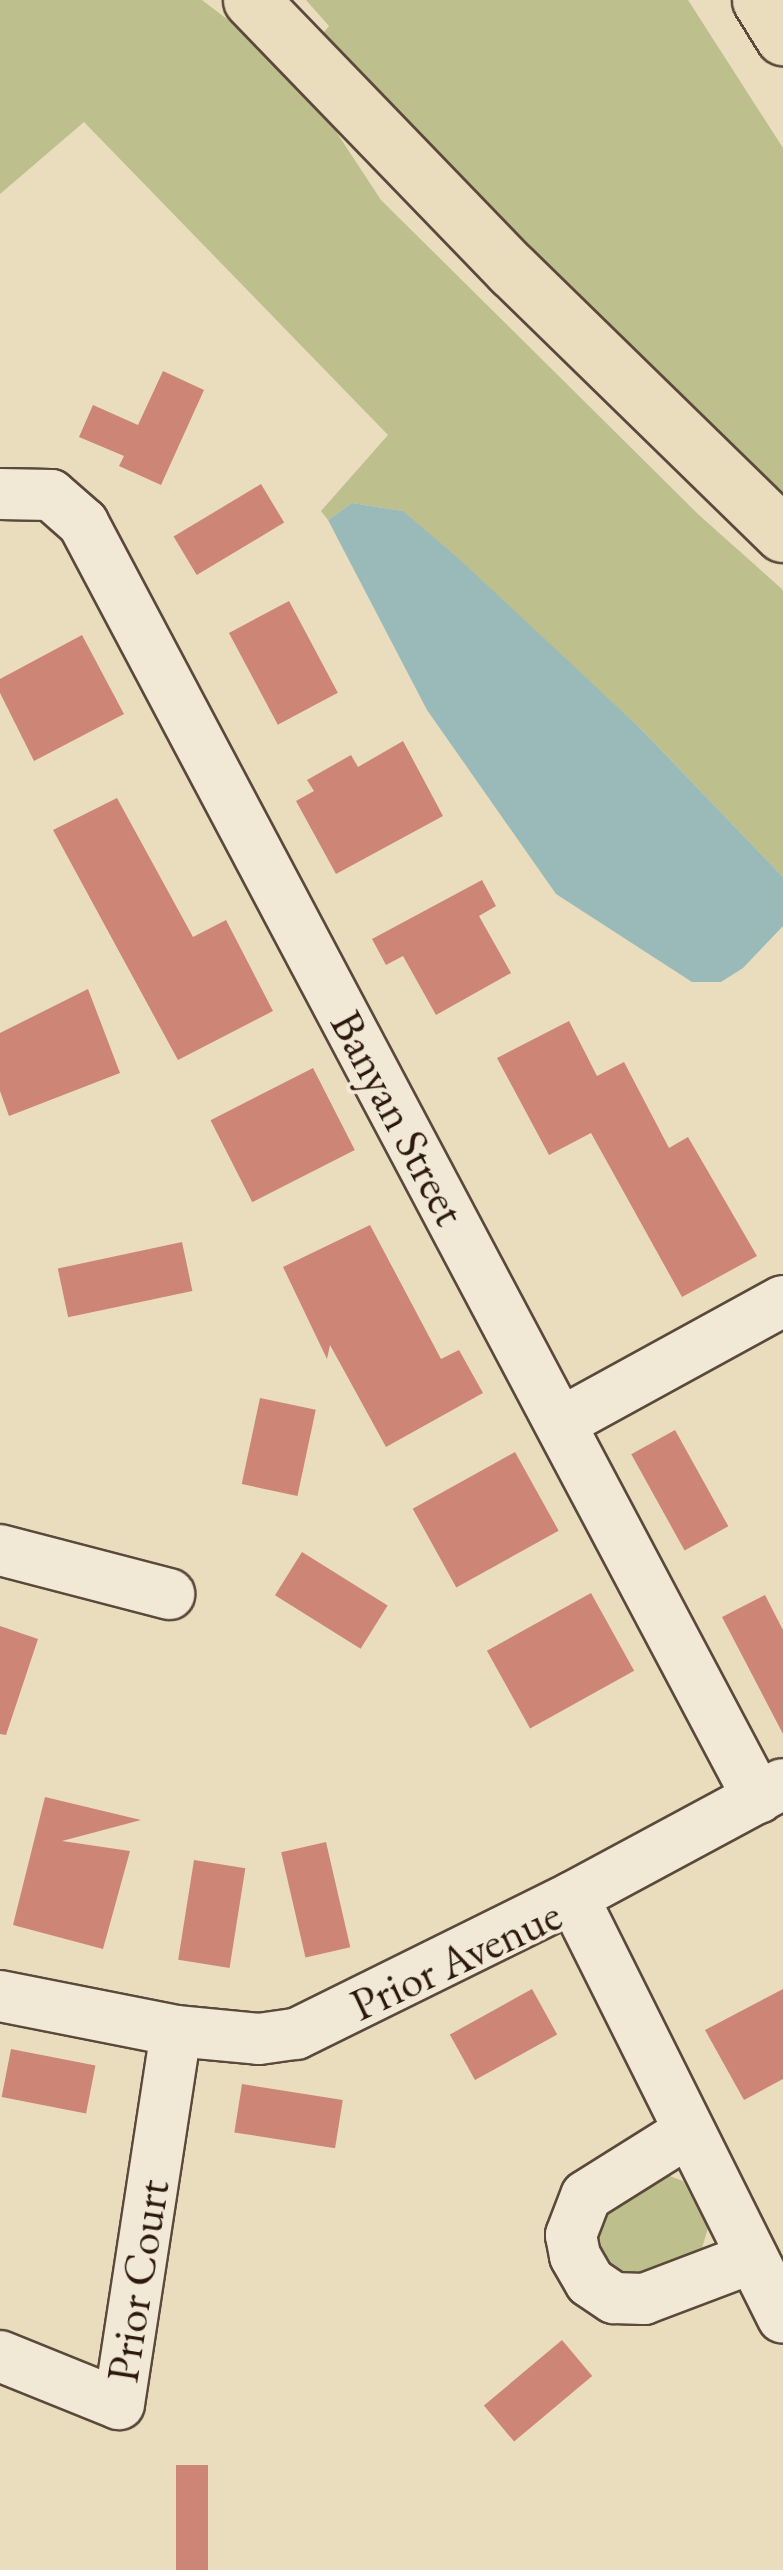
<!DOCTYPE html>
<html>
<head>
<meta charset="utf-8">
<style>
  body { margin:0 }
  #map { position:relative; width:783px; height:2570px; overflow:hidden; background:#e9ddbe; font-family:"EB Garamond",serif }
  div>[style] { position:absolute }
  .green>* { inset:0; background:#bdbf8d }
  .water>* { inset:0; background:#9abab9 }
  .building>* { inset:0; background:#cd8676; transform-origin:0 0 }
  .roads { filter:drop-shadow(2px 0 #5b493b) drop-shadow(-2px 0 #5b493b) drop-shadow(0 2px #5b493b) drop-shadow(0 -2px #5b493b) }
  .minor>* { height:50px; margin:-25px; padding:0 25px; transform-origin:25px; border-radius:25px; background:#f1e9d5 }
  .highway>* { height:55px; margin:-27.5px; padding:0 27.5px; transform-origin:27.5px; border-radius:27.5px; background:#e9ddbe }
  span { translate:-50% -50%; white-space:nowrap; text-align:center; line-height:1.15; -webkit-text-stroke:8px #f1e9d5; paint-order:stroke }
  .street-label { font-size:45px; color:#2c180f }
</style>
</head>
<body>
<div id="map">
  <div class="green">
    <div style="clip-path:polygon(0 0,202px 0,236px 26px,335px 130px,381px 200px,699px 515px,783px 590px,783px 877px,640px 728px,403px 511px,352px 503px,328px 520px,321px 511px,388px 435px,84px 122px,0 194px)"></div>
    <div style="clip-path:polygon(306px 0,688px 0,783px 148px,783px 500px,320px 37px,329px 26px)"></div>
    <div style="clip-path:polygon(667px 2175px,683px 2181px,708px 2228px,702px 2248px,650px 2277px,623px 2275px,604px 2257px,597px 2229px,609px 2203px)"></div>
  </div>
  <div class="water">
    <div style="clip-path:polygon(352px 503px,403px 511px,459px 559px,640px 728px,783px 877px,783px 926px,743px 968px,721px 982px,692px 982px,556px 894px,427px 710px,328px 520px)"></div>
  </div>
  <div class="building">
    <div style="clip-path:polygon(163px 371px,204px 390px,161px 485px,119px 466px,124px 456px,79px 437px,93px 405px,138px 425px)"></div>
    <div style="left:261px;top:484px;width:45px;height:102px;rotate:59deg"></div>
    <div style="left:289px;top:601px;width:104px;height:68px;rotate:62deg"></div>
    <div style="clip-path:polygon(82px 635px,124px 714px,34px 761px,0 693px,0 679px)"></div>
    <div style="clip-path:polygon(403px 741px,443px 816px,336px 874px,296px 801px,314px 791px,307px 780px,351px 755px,358px 767px)"></div>
    <div style="clip-path:polygon(117px 798px,193px 937px,226px 920px,273px 1011px,178px 1060px,53px 830px)"></div>
    <div style="clip-path:polygon(482px 880px,496px 906px,479px 916px,511px 973px,436px 1015px,403px 956px,386px 965px,372px 939px)"></div>
    <div style="clip-path:polygon(88px 989px,120px 1073px,9px 1116px,0 1091px,0 1033px)"></div>
    <div style="clip-path:polygon(569px 1021px,597px 1076px,624px 1062px,669px 1148px,688px 1137px,757px 1256px,682px 1297px,591px 1133px,549px 1155px,497px 1058px)"></div>
    <div style="left:313px;top:1068px;width:92px;height:115px;rotate:63deg"></div>
    <div style="clip-path:polygon(370px 1225px,441px 1359px,459px 1350px,483px 1393px,386px 1447px,330px 1345px,327px 1359px,283px 1267px)"></div>
    <div style="left:182px;top:1242px;width:50px;height:127px;rotate:78deg"></div>
    <div style="left:260px;top:1398px;width:57px;height:88px;rotate:12deg"></div>
    <div style="left:675px;top:1430px;width:110px;height:50px;rotate:61deg"></div>
    <div style="left:515px;top:1452px;width:90px;height:117px;rotate:61deg"></div>
    <div style="left:302px;top:1552px;width:101px;height:51px;rotate:32deg"></div>
    <div style="left:591px;top:1593px;width:89px;height:119px;rotate:61deg"></div>
    <div style="clip-path:polygon(765px 1595px,783px 1630px,783px 1734px,722px 1617px)"></div>
    <div style="clip-path:polygon(0 1626px,38px 1639px,6px 1735px,0 1734px)"></div>
    <div style="clip-path:polygon(45px 1797px,141px 1820px,62px 1841px,130px 1851px,103px 1949px,13px 1925px)"></div>
    <div style="left:326px;top:1842px;width:108px;height:46px;rotate:77deg"></div>
    <div style="left:194px;top:1860px;width:52px;height:101px;rotate:9deg"></div>
    <div style="left:532px;top:1989px;width:52px;height:94px;rotate:61deg"></div>
    <div style="clip-path:polygon(783px 1989px,783px 2079px,744px 2100px,705px 2030px)"></div>
    <div style="left:11px;top:2049px;width:86px;height:49px;rotate:11deg"></div>
    <div style="left:242px;top:2084px;width:102px;height:49px;rotate:9deg"></div>
    <div style="left:562px;top:2340px;width:47px;height:102px;rotate:50deg"></div>
    <div style="left:176px;top:2465px;width:32px;height:105px"></div>
  </div>
  <div class="roads">
    <div class="minor">
      <div style="left:0;top:494px;width:51px;rotate:1.1deg"></div>
      <div style="left:51px;top:495px;width:43px;rotate:41.2deg"></div>
      <div style="left:83px;top:523px;width:1443px;rotate:62.1deg"></div>
      <div style="left:560px;top:1423px;width:254px;rotate:-28.7deg"></div>
      <div style="left:0;top:1550px;width:175px;rotate:14.6deg"></div>
      <div style="left:573px;top:1897px;width:470px;rotate:63.5deg"></div>
      <div style="left:0;top:1996px;width:179px;rotate:11.2deg"></div>
      <div style="left:176px;top:2031px;width:83px;rotate:5.5deg"></div>
      <div style="left:259px;top:2039px;width:37px;rotate:-8deg"></div>
      <div style="left:296px;top:2034px;width:309px;rotate:-26.3deg"></div>
      <div style="left:573px;top:1897px;width:238px;rotate:-28.3deg"></div>
      <div style="left:688px;top:2132px;width:120px;rotate:147.9deg"></div>
      <div style="left:586px;top:2196px;width:42px;rotate:111deg"></div>
      <div style="left:571px;top:2235px;width:21px;rotate:79deg"></div>
      <div style="left:575px;top:2256px;width:30px;rotate:60deg"></div>
      <div style="left:590px;top:2282px;width:29px;rotate:34deg"></div>
      <div style="left:614px;top:2298px;width:30px;rotate:2deg"></div>
      <div style="left:644px;top:2299px;width:116px;rotate:-20.8deg"></div>
      <div style="left:0;top:2356px;width:128px;rotate:22deg"></div>
      <div style="left:119px;top:2404px;width:377px;rotate:-81.3deg"></div>
    </div>
    <div class="highway">
      <div style="left:251px;top:0;width:376px;rotate:46deg"></div>
      <div style="left:512px;top:270px;width:378px;rotate:44.3deg"></div>
      <div style="left:760px;top:0;width:44px;rotate:58.1deg"></div>
    </div>
  </div>
  <div class="street-label">
    <span style="left:398px;top:1118px;rotate:62deg">Banyan Street</span>
    <span style="left:456px;top:1960px;rotate:-25deg">Prior Avenue</span>
    <span style="left:138px;top:2281px;rotate:-81deg">Prior Court</span>
  </div>
</div>
</body>
</html>
